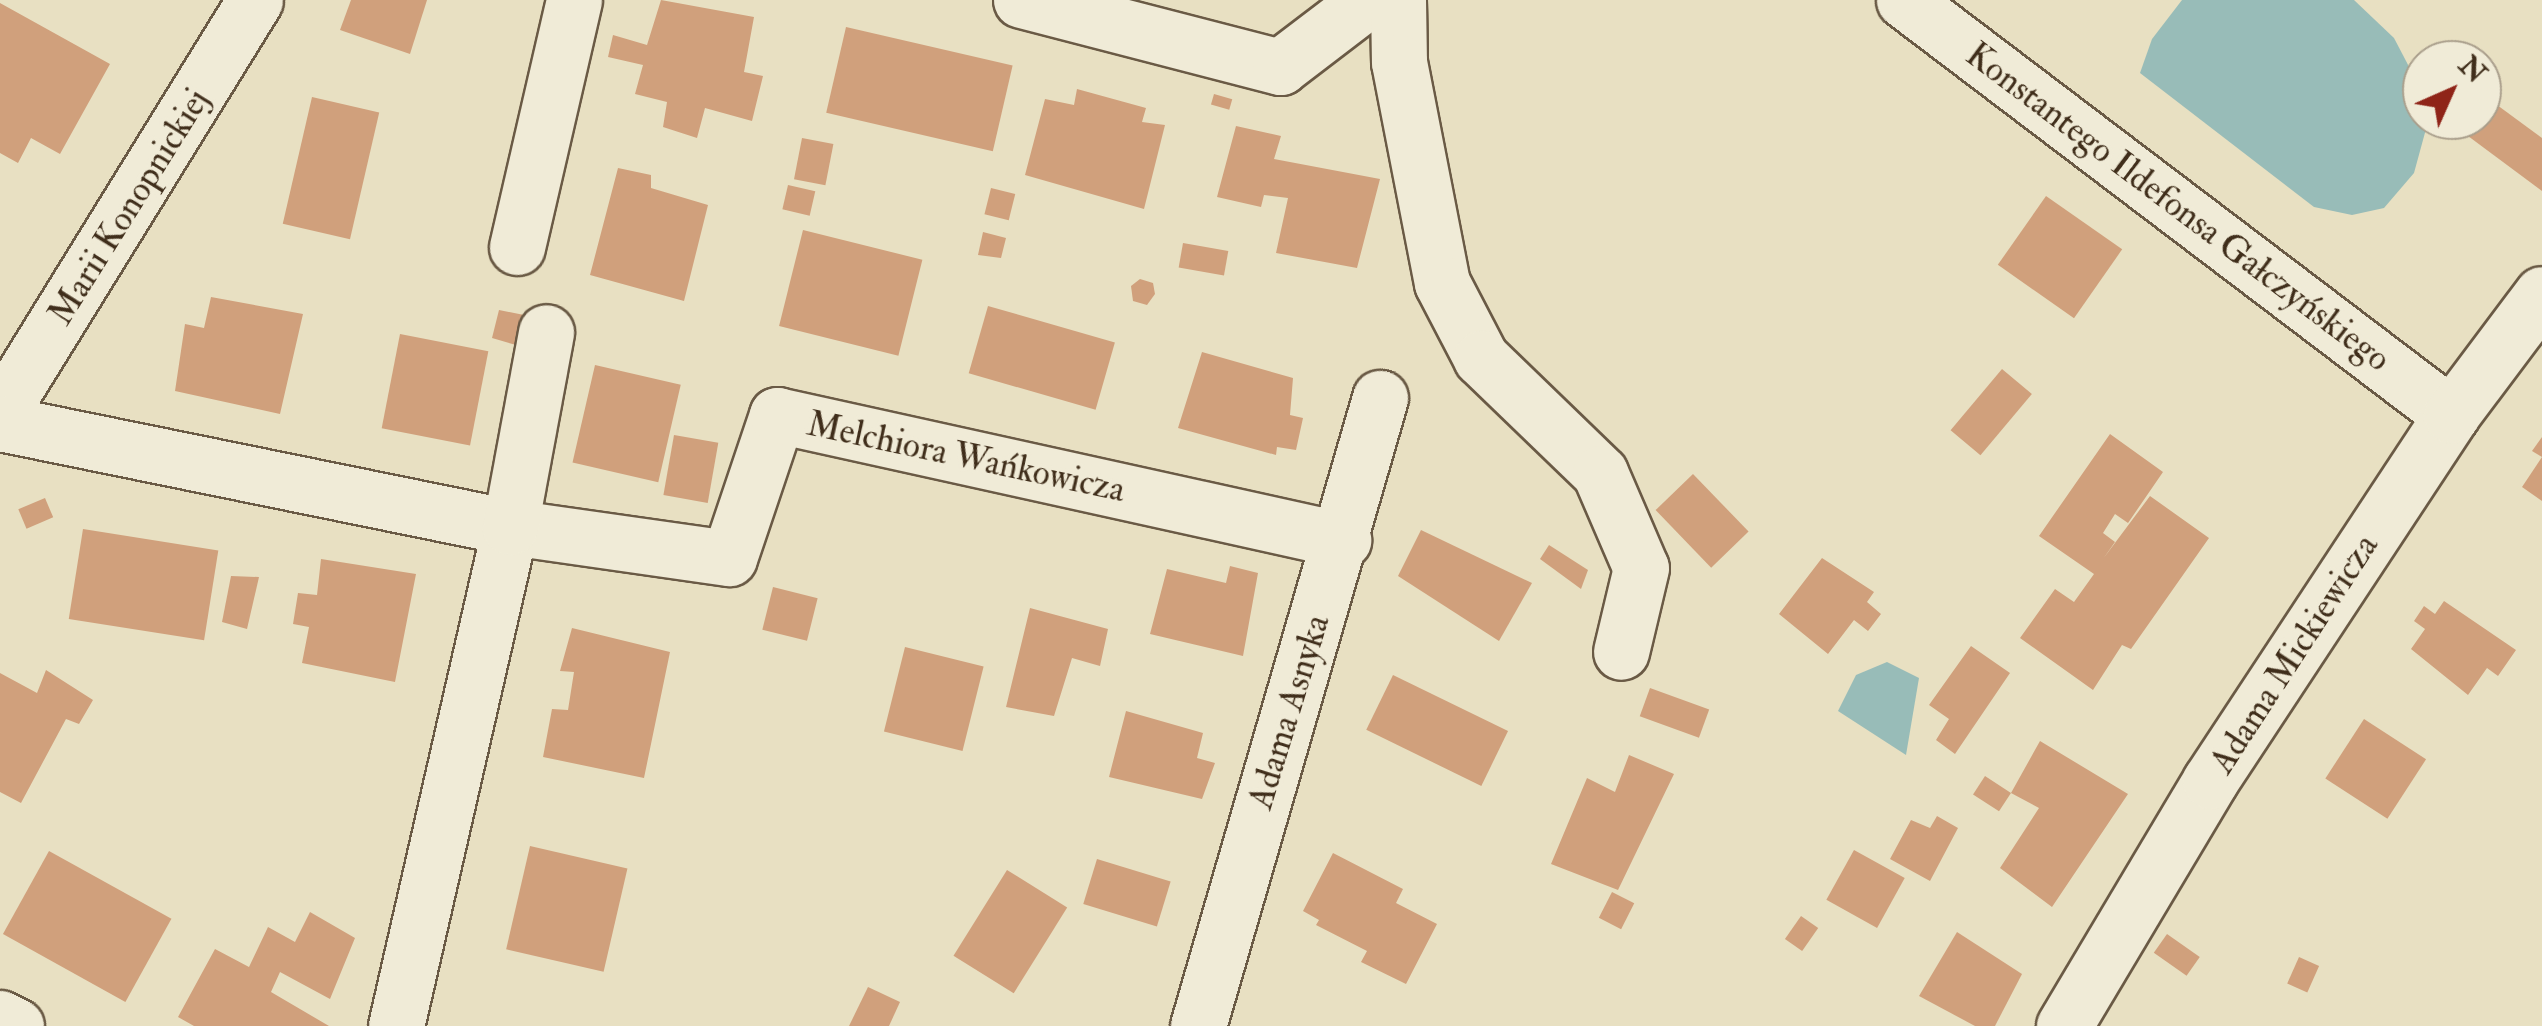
<!DOCTYPE html>
<html>
<head>
<meta charset="utf-8">
<style>
  body { margin:0 }
  #map { position:relative; width:2542px; height:1026px; overflow:hidden; background:#e8e0c2; font-family:"IM FELL Double Pica",serif }
  div>[style] { position:absolute }
  .water>* { inset:0; background:#98bcb8 }
  .building>* { inset:0; background:#d0a07c; transform-origin:0 0 }
  .roads { filter:drop-shadow(2px 0 #6a5a45) drop-shadow(-2px 0 #6a5a45) drop-shadow(0 2px #6a5a45) drop-shadow(0 -2px #6a5a45) }
  .minor>* { height:55px; margin:-27.5px; padding:0 27.5px; transform-origin:27.5px; border-radius:27.5px; background:#f0ebd7 }
  span { translate:-50% -50%; white-space:nowrap; text-align:center; line-height:1.15; -webkit-text-stroke:8px #f0ebd7; paint-order:stroke }
  .street-label { font-size:35px; color:#402e1b }
  .north { position:absolute; left:2402px; top:40px; width:100px; height:100px; box-sizing:border-box; background:#f0ebd7; border:2px solid #aa9f8c; border-radius:50%; rotate:45deg; font-size:28px; font-weight:700; line-height:40px; text-align:center; color:#402e1b }
  .north::after { content:''; display:block; margin:auto; width:35px; height:45px; background:#8f2418; clip-path:polygon(50% 0,100% 100%,50% 72%,0 100%) }
</style>
</head>
<body>
<div id="map">
  <div class="water">
    <div style="clip-path:polygon(2182px 0,2354px 0,2394px 38px,2417px 82px,2426px 129px,2414px 173px,2384px 208px,2352px 215px,2314px 207px,2140px 73px,2152px 39px)"></div>
    <div style="clip-path:polygon(1887px 662px,1919px 678px,1906px 755px,1838px 711px,1856px 675px)"></div>
  </div>
  <div class="building">
    <div style="clip-path:polygon(351px 0,427px 0,410px 54px,340px 30px)"></div>
    <div style="clip-path:polygon(661px 0,754px 17px,744px 72px,763px 76px,752px 121px,705px 108px,697px 138px,663px 127px,667px 102px,635px 94px,643px 65px,608px 57px,613px 35px,647px 45px)"></div>
    <div style="clip-path:polygon(0 3px,110px 64px,60px 154px,31px 138px,18px 163px,0 153px)"></div>
    <div style="left:846px;top:27px;width:171px;height:88px;rotate:13deg"></div>
    <div style="clip-path:polygon(1077px 89px,1146px 108px,1142px 122px,1165px 125px,1144px 209px,1025px 175px,1045px 99px,1074px 105px)"></div>
    <div style="left:1214px;top:94px;width:19px;height:11px;rotate:16deg"></div>
    <div style="left:312px;top:97px;width:69px;height:130px;rotate:13deg"></div>
    <div style="clip-path:polygon(2493px 102px,2542px 138px,2542px 191px,2468px 136px)"></div>
    <div style="clip-path:polygon(1236px 126px,1281px 136px,1274px 159px,1380px 179px,1357px 268px,1276px 253px,1288px 198px,1264px 195px,1261px 207px,1217px 197px)"></div>
    <div style="left:802px;top:138px;width:32px;height:42px;rotate:11deg"></div>
    <div style="clip-path:polygon(618px 168px,651px 175px,651px 188px,708px 205px,684px 301px,590px 275px)"></div>
    <div style="left:788px;top:185px;width:28px;height:25px;rotate:13deg"></div>
    <div style="left:991px;top:188px;width:25px;height:27px;rotate:14deg"></div>
    <div style="left:2046px;top:196px;width:93px;height:84px;rotate:35deg"></div>
    <div style="left:803px;top:230px;width:123px;height:99px;rotate:14deg"></div>
    <div style="clip-path:polygon(983px 232px,1006px 238px,1001px 258px,978px 255px)"></div>
    <div style="left:1183px;top:243px;width:46px;height:25px;rotate:10deg"></div>
    <div style="clip-path:polygon(1140px 279px,1153px 283px,1155px 294px,1147px 305px,1133px 301px,1131px 286px)"></div>
    <div style="clip-path:polygon(211px 297px,303px 314px,280px 414px,175px 391px,185px 324px,204px 328px)"></div>
    <div style="left:988px;top:306px;width:132px;height:70px;rotate:16deg"></div>
    <div style="clip-path:polygon(499px 310px,529px 316px,530px 349px,492px 338px)"></div>
    <div style="left:400px;top:334px;width:90px;height:96px;rotate:11deg"></div>
    <div style="clip-path:polygon(1202px 352px,1293px 378px,1290px 415px,1303px 418px,1296px 450px,1277px 447px,1276px 455px,1178px 428px)"></div>
    <div style="left:595px;top:365px;width:88px;height:100px;rotate:13deg"></div>
    <div style="left:2002px;top:369px;width:39px;height:80px;rotate:40deg"></div>
    <div style="clip-path:polygon(2110px 434px,2163px 472px,2128px 523px,2115px 514px,2103px 533px,2115px 542px,2103px 559px,2150px 496px,2209px 538px,2131px 649px,2122px 645px,2093px 690px,2020px 638px,2055px 589px,2074px 602px,2094px 574px,2039px 536px)"></div>
    <div style="left:674px;top:435px;width:45px;height:61px;rotate:10deg"></div>
    <div style="clip-path:polygon(2542px 437px,2542px 457px,2532px 451px)"></div>
    <div style="clip-path:polygon(2542px 457px,2542px 501px,2522px 487px)"></div>
    <div style="left:1693px;top:474px;width:80px;height:52px;rotate:46deg"></div>
    <div style="left:45px;top:498px;width:21px;height:29px;rotate:67deg"></div>
    <div style="left:83px;top:529px;width:137px;height:91px;rotate:9deg"></div>
    <div style="clip-path:polygon(1421px 530px,1532px 583px,1499px 641px,1398px 576px)"></div>
    <div style="clip-path:polygon(1549px 545px,1588px 570px,1581px 589px,1540px 559px)"></div>
    <div style="clip-path:polygon(1822px 558px,1874px 592px,1867px 602px,1881px 614px,1868px 631px,1854px 620px,1828px 654px,1779px 614px)"></div>
    <div style="clip-path:polygon(321px 559px,416px 574px,395px 682px,302px 663px,309px 627px,293px 624px,298px 593px,317px 595px)"></div>
    <div style="clip-path:polygon(1230px 566px,1258px 573px,1243px 656px,1150px 634px,1167px 569px,1226px 583px)"></div>
    <div style="clip-path:polygon(231px 576px,259px 577px,247px 629px,222px 622px)"></div>
    <div style="left:773px;top:587px;width:46px;height:44px;rotate:14deg"></div>
    <div style="clip-path:polygon(2444px 601px,2516px 650px,2498px 676px,2487px 668px,2468px 695px,2411px 649px,2425px 629px,2414px 621px,2424px 606px,2435px 614px)"></div>
    <div style="clip-path:polygon(1030px 608px,1108px 629px,1100px 666px,1072px 658px,1054px 716px,1006px 707px)"></div>
    <div style="clip-path:polygon(572px 628px,670px 652px,644px 778px,543px 757px,552px 709px,568px 710px,574px 672px,560px 671px)"></div>
    <div style="clip-path:polygon(1971px 646px,2010px 673px,1955px 754px,1936px 740px,1949px 719px,1929px 705px)"></div>
    <div style="left:905px;top:647px;width:81px;height:87px;rotate:14deg"></div>
    <div style="clip-path:polygon(46px 670px,93px 700px,79px 724px,66px 719px,21px 803px,0 792px,0 673px,37px 693px)"></div>
    <div style="left:1393px;top:675px;width:128px;height:61px;rotate:26deg"></div>
    <div style="left:1650px;top:688px;width:63px;height:30px;rotate:20deg"></div>
    <div style="clip-path:polygon(1126px 711px,1203px 733px,1197px 758px,1215px 763px,1202px 799px,1109px 777px)"></div>
    <div style="left:2364px;top:719px;width:74px;height:71px;rotate:33deg"></div>
    <div style="clip-path:polygon(2040px 741px,2128px 794px,2052px 907px,2000px 868px,2039px 808px,2011px 793px)"></div>
    <div style="clip-path:polygon(1629px 755px,1674px 774px,1618px 890px,1551px 864px,1587px 778px,1615px 792px)"></div>
    <div style="left:1985px;top:776px;width:31px;height:22px;rotate:33deg"></div>
    <div style="clip-path:polygon(1937px 816px,1958px 828px,1930px 881px,1890px 859px,1911px 820px,1930px 828px)"></div>
    <div style="left:530px;top:846px;width:100px;height:106px;rotate:13deg"></div>
    <div style="left:1854px;top:850px;width:58px;height:57px;rotate:29deg"></div>
    <div style="left:49px;top:851px;width:140px;height:95px;rotate:29deg"></div>
    <div style="clip-path:polygon(1333px 853px,1403px 889px,1396px 903px,1437px 924px,1406px 984px,1361px 962px,1367px 951px,1316px 925px,1319px 920px,1303px 911px)"></div>
    <div style="left:1097px;top:859px;width:77px;height:47px;rotate:17deg"></div>
    <div style="left:1007px;top:870px;width:71px;height:101px;rotate:32deg"></div>
    <div style="left:1612px;top:892px;width:25px;height:29px;rotate:27deg"></div>
    <div style="clip-path:polygon(310px 912px,355px 938px,330px 999px,280px 972px,271px 992px,329px 1026px,194px 1026px,178px 1017px,215px 949px,249px 967px,268px 927px,295px 942px)"></div>
    <div style="left:1801px;top:916px;width:21px;height:28px;rotate:35deg"></div>
    <div style="clip-path:polygon(1957px 932px,2022px 974px,1995px 1026px,1975px 1026px,1919px 996px)"></div>
    <div style="left:2167px;top:934px;width:40px;height:23px;rotate:35deg"></div>
    <div style="left:2299px;top:957px;width:22px;height:29px;rotate:24deg"></div>
    <div style="clip-path:polygon(868px 987px,900px 1002px,889px 1026px,849px 1026px)"></div>
  </div>
  <div class="roads">
    <div class="minor">
      <div style="left:1021px;top:0;width:268px;rotate:14.5deg"></div>
      <div style="left:1280px;top:67px;width:111px;rotate:-37.3deg"></div>
      <div style="left:1398px;top:0;width:62px;rotate:89.1deg"></div>
      <div style="left:1399px;top:62px;width:225px;rotate:79deg"></div>
      <div style="left:1442px;top:283px;width:85px;rotate:62.5deg"></div>
      <div style="left:1481px;top:358px;width:165px;rotate:44deg"></div>
      <div style="left:1600px;top:473px;width:103px;rotate:66.7deg"></div>
      <div style="left:1641px;top:568px;width:86px;rotate:103.4deg"></div>
      <div style="left:1904px;top:0;width:687px;rotate:37.19deg"></div>
      <div style="left:517px;top:247px;width:253px;rotate:-77deg"></div>
      <div style="left:0;top:413px;width:485px;rotate:-58.3deg"></div>
      <div style="left:0;top:423px;width:520px;rotate:11.53deg"></div>
      <div style="left:510px;top:527px;width:221px;rotate:8.1deg"></div>
      <div style="left:729px;top:558px;width:151px;rotate:-71.4deg"></div>
      <div style="left:777px;top:415px;width:580px;rotate:12.45deg"></div>
      <div style="left:0;top:1018px;width:18px;rotate:27deg"></div>
      <div style="left:396px;top:1026px;width:512px;rotate:-77.13deg"></div>
      <div style="left:510px;top:527px;width:198px;rotate:-79.5deg"></div>
      <div style="left:1198px;top:1026px;width:654px;rotate:-73.84deg"></div>
      <div style="left:2064px;top:1026px;width:285px;rotate:-59.2deg"></div>
      <div style="left:2210px;top:781px;width:438px;rotate:-56.6deg"></div>
      <div style="left:2451px;top:415px;width:151px;rotate:-53.1deg"></div>
    </div>
  </div>
  <div class="street-label">
    <span style="left:129px;top:207px;rotate:-58deg">Marii Konopnickiej</span>
    <span style="left:2178px;top:207px;rotate:37deg">Konstantego Ildefonsa Gałczyńskiego</span>
    <span style="left:966px;top:457px;rotate:12deg">Melchiora Wańkowicza</span>
    <span style="left:2294px;top:654px;rotate:-57deg">Adama Mickiewicza</span>
    <span style="left:1289px;top:712px;rotate:-73deg">Adama Asnyka</span>
  </div>
  <div class="north">N</div>
</div>
</body>
</html>
